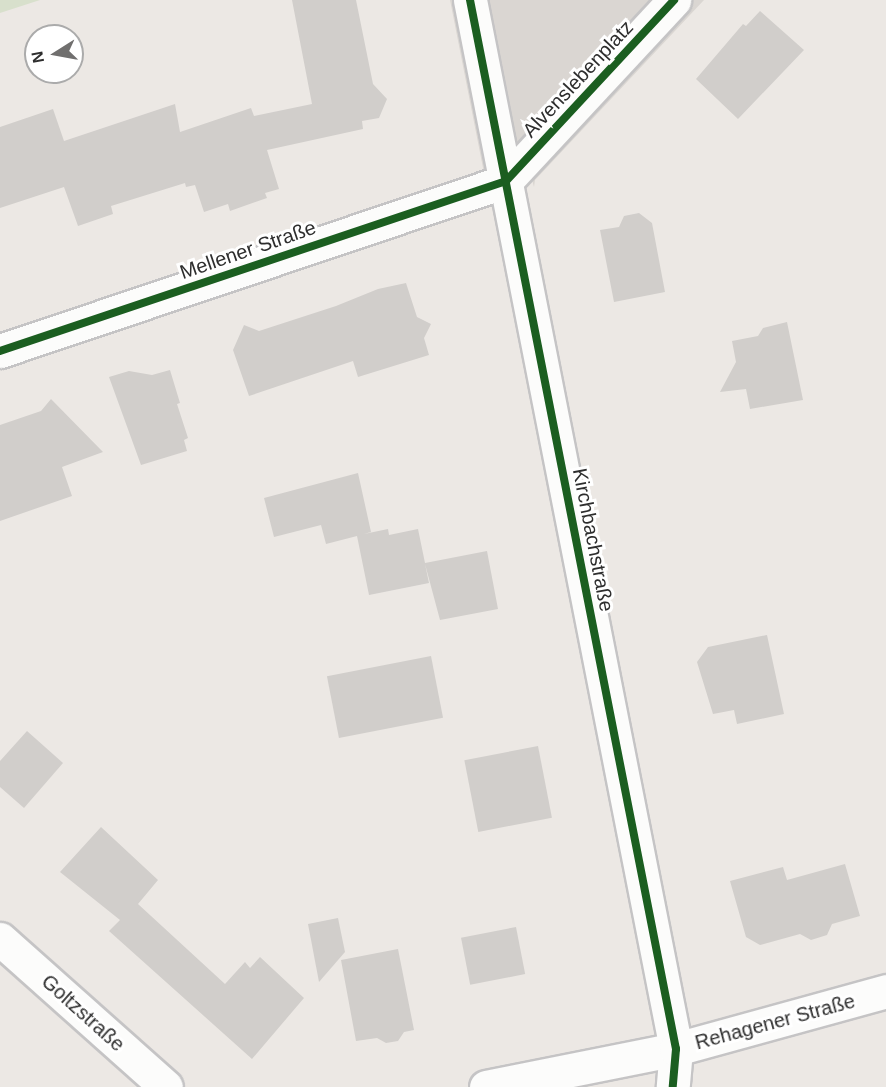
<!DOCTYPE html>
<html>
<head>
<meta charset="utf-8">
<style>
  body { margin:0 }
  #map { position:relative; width:886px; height:1087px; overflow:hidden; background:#ece8e4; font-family:Helvetica,sans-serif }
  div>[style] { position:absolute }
  .cemetery>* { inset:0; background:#d8e0cc }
  .plaza>* { inset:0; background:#dad6d2 }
  .building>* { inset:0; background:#d1cecb; transform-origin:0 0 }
  .roads { filter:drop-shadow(2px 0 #c5c4c5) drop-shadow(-2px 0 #c5c4c5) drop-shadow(0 2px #c5c4c5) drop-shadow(0 -2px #c5c4c5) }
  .minor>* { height:33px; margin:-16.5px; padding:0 16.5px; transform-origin:16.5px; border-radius:16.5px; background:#fcfcfb }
  .cycleway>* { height:8px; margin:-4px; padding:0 4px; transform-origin:4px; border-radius:4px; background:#1b5e20 }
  span { translate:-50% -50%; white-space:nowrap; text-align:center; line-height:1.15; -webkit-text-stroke:6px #fff; paint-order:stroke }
  .street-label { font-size:20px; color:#2e2e2e }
  .north { position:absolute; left:24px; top:24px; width:60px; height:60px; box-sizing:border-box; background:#fff; border:2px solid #ababab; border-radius:50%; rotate:259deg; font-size:16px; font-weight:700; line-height:24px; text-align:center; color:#2e2e2e }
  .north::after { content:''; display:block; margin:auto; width:21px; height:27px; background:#706f6e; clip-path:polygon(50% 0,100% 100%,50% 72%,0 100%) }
</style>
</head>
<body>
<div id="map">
  <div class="cemetery">
    <div style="clip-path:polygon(0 0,40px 0,0 13px)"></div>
  </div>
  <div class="plaza">
    <div style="clip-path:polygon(450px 0,704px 0,535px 180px,534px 187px,528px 165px,484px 173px)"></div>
  </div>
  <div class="building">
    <div style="clip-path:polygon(292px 0,356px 0,373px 84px,387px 99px,379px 118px,362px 121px,363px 129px,267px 150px,279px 189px,265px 193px,267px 198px,230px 211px,228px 204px,204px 212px,195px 185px,186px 187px,185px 183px,111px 206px,113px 214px,78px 226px,64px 187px,0 208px,0 127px,53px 109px,64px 141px,175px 104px,180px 132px,251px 108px,254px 116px,312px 104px)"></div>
    <div style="clip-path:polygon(760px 11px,804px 50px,738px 119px,696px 79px,743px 24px,746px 26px)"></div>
    <div style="clip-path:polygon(639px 213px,652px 223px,665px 292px,614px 302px,600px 230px,619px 227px,624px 216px)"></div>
    <div style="clip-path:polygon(406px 283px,417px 317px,431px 324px,424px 338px,429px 355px,358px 377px,353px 361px,249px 396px,233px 350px,244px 325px,259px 331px,336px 306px,378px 289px)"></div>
    <div style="clip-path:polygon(787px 322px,803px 400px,750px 409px,746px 389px,720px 392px,736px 362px,732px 341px,758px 336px,763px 328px)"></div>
    <div style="clip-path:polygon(170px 370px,180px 403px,177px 404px,188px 438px,184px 440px,187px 451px,141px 465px,109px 377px,129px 371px,152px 375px)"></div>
    <div style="clip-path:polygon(51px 399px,103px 452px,62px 467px,72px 496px,0 521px,0 425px,41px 411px)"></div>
    <div style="clip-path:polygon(358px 473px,371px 532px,364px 534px,388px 529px,389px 535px,418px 529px,425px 563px,487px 551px,498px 609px,440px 620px,425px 564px,429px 583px,369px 595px,357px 536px,326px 544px,321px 525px,274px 537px,264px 498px)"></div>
    <div style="clip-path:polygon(767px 635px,784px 714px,737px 724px,734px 710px,713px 714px,697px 662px,708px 647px)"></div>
    <div style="left:431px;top:656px;width:63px;height:106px;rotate:79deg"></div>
    <div style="clip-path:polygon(27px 731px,63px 763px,24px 808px,0 787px,0 761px)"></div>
    <div style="left:538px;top:746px;width:73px;height:75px;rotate:79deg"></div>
    <div style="clip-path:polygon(101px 827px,158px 880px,138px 904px,225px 984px,245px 962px,250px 968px,260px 957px,304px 998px,252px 1059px,109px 931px,120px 920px,60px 872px)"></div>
    <div style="clip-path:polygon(845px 864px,860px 916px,832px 924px,827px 935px,811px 940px,800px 934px,760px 945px,746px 937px,730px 881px,783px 867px,787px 880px)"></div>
    <div style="clip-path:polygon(338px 918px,345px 952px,319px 982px,308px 924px)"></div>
    <div style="left:516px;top:927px;width:48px;height:56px;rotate:79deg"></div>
    <div style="clip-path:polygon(398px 949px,414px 1030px,404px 1032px,398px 1041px,386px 1043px,377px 1038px,356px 1041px,341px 960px)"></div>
  </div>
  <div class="roads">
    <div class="minor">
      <div style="left:470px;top:0;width:1069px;rotate:78.89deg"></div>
      <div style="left:676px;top:1049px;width:38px;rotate:95deg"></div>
      <div style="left:0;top:351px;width:534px;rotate:-18.57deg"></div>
      <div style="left:506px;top:181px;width:247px;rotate:-47.1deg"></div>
      <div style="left:0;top:939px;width:222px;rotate:41.7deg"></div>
      <div style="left:486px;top:1087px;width:194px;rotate:-11.3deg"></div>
      <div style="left:676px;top:1049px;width:218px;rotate:-15.4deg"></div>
    </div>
  </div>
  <div class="cycleway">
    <div style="left:470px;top:0;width:1069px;rotate:78.89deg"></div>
    <div style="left:676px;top:1049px;width:38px;rotate:95deg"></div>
    <div style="left:0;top:351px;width:534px;rotate:-18.57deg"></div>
    <div style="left:506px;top:181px;width:247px;rotate:-47.1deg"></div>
  </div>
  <div class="street-label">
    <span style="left:578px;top:79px;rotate:-47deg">Alvenslebenplatz</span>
    <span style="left:248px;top:250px;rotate:-19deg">Mellener Straße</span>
    <span style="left:593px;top:540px;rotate:79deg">Kirchbachstraße</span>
    <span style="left:83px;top:1013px;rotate:42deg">Goltzstraße</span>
    <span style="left:775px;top:1022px;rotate:-15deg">Rehagener Straße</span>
  </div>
  <div class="north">N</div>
</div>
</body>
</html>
